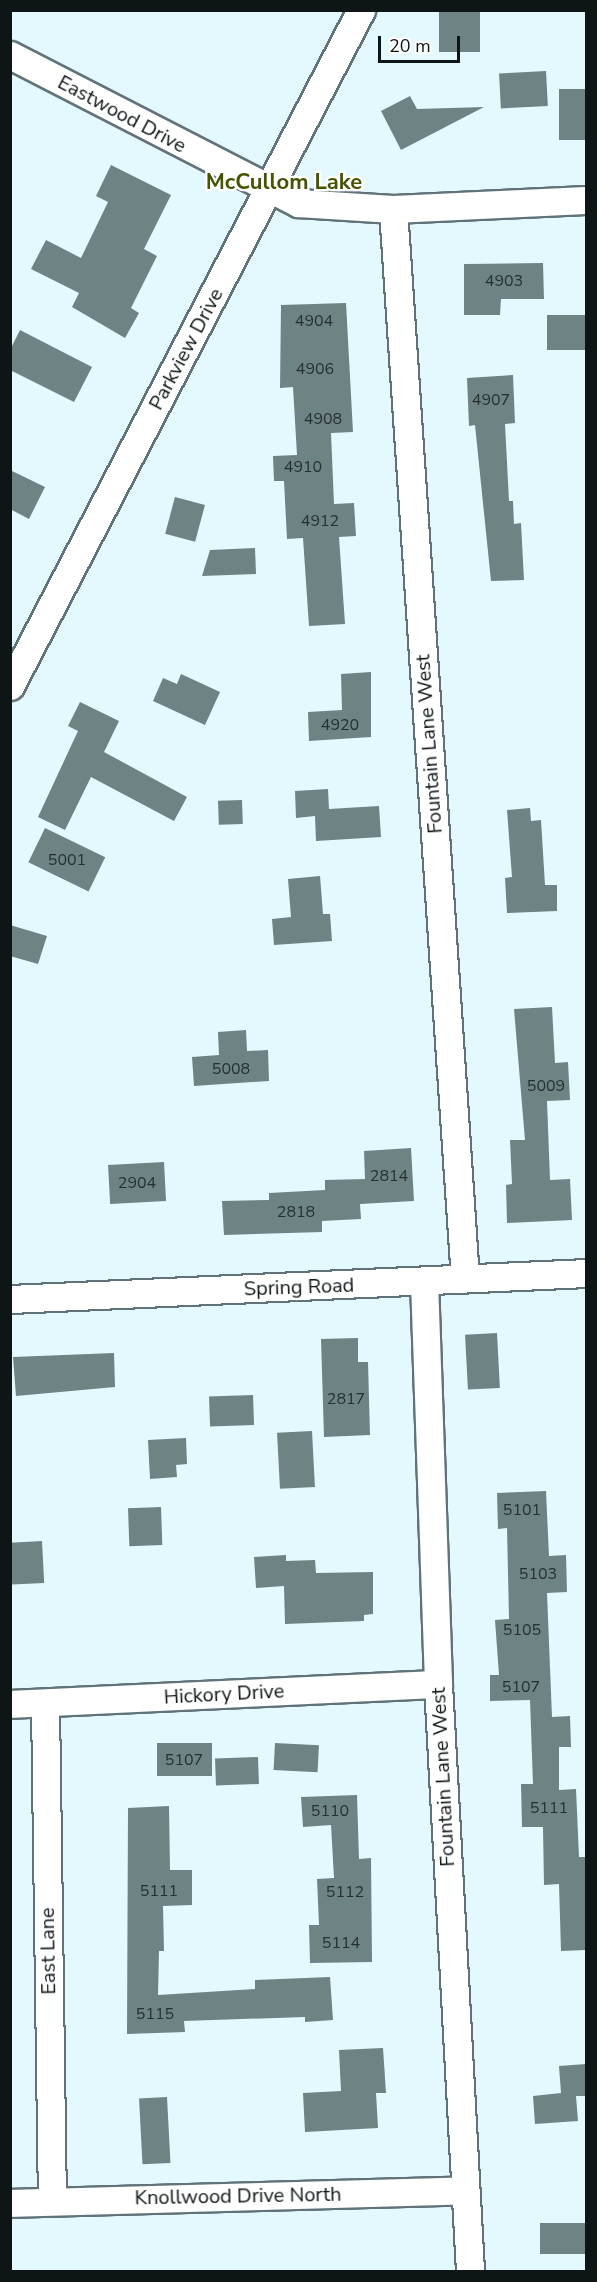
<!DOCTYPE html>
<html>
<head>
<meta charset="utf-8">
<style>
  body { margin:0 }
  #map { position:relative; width:597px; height:2282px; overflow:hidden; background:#e3f9fe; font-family:"Nunito Sans",sans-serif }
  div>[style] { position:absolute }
  .building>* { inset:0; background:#6e8383; transform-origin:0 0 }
  .roads { filter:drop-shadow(2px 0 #607378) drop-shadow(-2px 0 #607378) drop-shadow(0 2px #607378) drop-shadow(0 -2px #607378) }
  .street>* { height:27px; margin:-13.5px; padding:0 13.5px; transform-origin:13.5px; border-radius:13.5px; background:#fff }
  span { translate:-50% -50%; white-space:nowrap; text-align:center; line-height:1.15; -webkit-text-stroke:4.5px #fff; paint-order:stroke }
  .number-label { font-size:16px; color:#263032 }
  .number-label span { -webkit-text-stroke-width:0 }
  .street-label { font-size:20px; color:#0e1517 }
  .quarter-label { font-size:22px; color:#455401; font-weight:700 }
  .frame { position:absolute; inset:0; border:12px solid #0e1517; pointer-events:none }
  .scale { position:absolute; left:378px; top:36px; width:82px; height:27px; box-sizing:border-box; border:3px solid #0e1517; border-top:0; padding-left:8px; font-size:18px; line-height:21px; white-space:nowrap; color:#0e1517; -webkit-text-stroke:4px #fff; paint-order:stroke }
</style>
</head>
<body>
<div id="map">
  <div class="building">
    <div style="left:439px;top:10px;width:41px;height:42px"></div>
    <div style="left:546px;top:71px;width:35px;height:47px;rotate:87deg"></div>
    <div style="left:586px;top:89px;width:51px;height:27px;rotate:90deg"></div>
    <div style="clip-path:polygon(410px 96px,417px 109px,484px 107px,401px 150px,381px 111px)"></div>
    <div style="clip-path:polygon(111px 165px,171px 195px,144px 249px,157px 256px,131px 308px,139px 313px,125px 338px,72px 307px,79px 293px,31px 269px,46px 240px,81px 258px,108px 202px,96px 196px)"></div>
    <div style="clip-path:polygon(543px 263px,544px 299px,501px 299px,500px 315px,464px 315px,464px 264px)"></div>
    <div style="clip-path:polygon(346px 303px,353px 432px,331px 433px,334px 504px,354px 503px,356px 536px,339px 537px,345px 624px,309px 626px,303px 538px,287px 539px,284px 481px,274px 481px,273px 456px,297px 455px,293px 387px,280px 388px,281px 305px)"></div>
    <div style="left:586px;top:315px;width:35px;height:39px;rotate:90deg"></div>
    <div style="clip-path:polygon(20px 330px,92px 367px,74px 402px,10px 370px,10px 350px)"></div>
    <div style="clip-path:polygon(513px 375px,515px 423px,505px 424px,509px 501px,513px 501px,514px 524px,521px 523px,524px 580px,491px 581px,475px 425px,469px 426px,467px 378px)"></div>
    <div style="clip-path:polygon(10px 470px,45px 487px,29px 519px,10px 509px)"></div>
    <div style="left:175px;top:497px;width:31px;height:38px;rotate:15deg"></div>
    <div style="clip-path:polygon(255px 548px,256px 574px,202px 576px,210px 550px)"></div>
    <div style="clip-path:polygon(371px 672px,371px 737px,309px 741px,308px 712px,342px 710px,341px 674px)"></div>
    <div style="clip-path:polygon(181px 674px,220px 692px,205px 725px,153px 701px,163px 678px,177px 684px)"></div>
    <div style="clip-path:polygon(80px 702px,119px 721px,104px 752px,187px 797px,174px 821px,91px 777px,65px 830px,38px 817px,78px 731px,68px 726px)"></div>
    <div style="clip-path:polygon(328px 789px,329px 809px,379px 806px,381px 837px,316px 841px,315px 816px,296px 818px,295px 791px)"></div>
    <div style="left:242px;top:800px;width:24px;height:24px;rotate:88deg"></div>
    <div style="clip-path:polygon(530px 808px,531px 821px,541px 820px,545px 885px,557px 885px,557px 911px,507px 913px,505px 878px,512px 877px,507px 810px)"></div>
    <div style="left:45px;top:828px;width:67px;height:38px;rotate:26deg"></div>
    <div style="clip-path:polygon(320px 876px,323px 914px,330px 914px,332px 941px,274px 945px,272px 919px,291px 917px,288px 879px)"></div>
    <div style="clip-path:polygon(10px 925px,47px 936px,38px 964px,10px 956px)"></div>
    <div style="clip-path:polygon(552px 1007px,555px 1063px,568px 1062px,570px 1100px,547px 1101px,550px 1180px,570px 1179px,572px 1220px,507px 1223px,506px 1185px,512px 1184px,510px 1140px,525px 1140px,514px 1009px)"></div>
    <div style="clip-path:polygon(246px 1030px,247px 1051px,268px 1050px,269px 1081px,194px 1086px,192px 1057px,219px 1055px,218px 1032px)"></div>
    <div style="clip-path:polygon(411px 1148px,414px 1201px,360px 1204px,361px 1219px,322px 1221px,322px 1232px,224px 1235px,222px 1201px,269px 1200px,269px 1193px,325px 1190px,325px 1180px,365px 1179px,364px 1151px)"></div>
    <div style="left:164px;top:1162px;width:39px;height:56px;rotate:87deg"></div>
    <div style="left:497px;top:1333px;width:55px;height:32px;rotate:87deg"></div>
    <div style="clip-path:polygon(358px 1338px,358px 1362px,368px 1362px,370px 1435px,324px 1437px,321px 1339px)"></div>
    <div style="clip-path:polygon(114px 1353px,115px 1387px,16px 1396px,13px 1357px)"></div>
    <div style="left:253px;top:1395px;width:30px;height:44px;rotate:88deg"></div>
    <div style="left:312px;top:1431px;width:56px;height:35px;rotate:87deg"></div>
    <div style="clip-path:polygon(186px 1438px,187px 1464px,176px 1465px,177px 1477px,150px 1479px,148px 1440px)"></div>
    <div style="clip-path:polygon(546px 1491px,549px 1556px,566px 1555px,567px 1592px,547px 1593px,552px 1717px,570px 1716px,571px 1747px,559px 1747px,559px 1790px,576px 1789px,579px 1857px,586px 1857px,586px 1950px,561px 1951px,559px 1884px,544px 1885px,543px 1827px,522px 1827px,521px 1784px,533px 1784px,530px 1700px,490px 1701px,490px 1675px,499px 1675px,495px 1620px,509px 1619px,507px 1528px,498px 1529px,497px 1493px)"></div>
    <div style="left:161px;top:1507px;width:38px;height:33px;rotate:88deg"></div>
    <div style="left:42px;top:1541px;width:42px;height:32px;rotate:87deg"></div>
    <div style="clip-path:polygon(286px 1555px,286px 1561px,315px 1560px,316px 1573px,373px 1572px,373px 1614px,364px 1615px,364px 1621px,285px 1624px,284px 1586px,256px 1588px,254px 1557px)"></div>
    <div style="left:212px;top:1743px;width:33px;height:55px;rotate:90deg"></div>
    <div style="left:275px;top:1743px;width:44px;height:27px;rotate:3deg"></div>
    <div style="left:258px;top:1757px;width:27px;height:43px;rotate:88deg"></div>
    <div style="clip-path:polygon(357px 1795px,359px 1859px,371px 1858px,372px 1962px,310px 1963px,309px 1925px,319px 1925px,317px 1879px,334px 1878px,331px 1825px,303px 1827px,301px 1797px)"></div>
    <div style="clip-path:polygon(169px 1806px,170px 1870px,192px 1870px,192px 1905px,163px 1906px,164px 1951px,159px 1951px,158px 1995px,255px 1989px,255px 1980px,330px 1977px,333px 2020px,305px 2022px,305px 2017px,184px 2021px,185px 2032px,127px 2034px,128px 1808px)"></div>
    <div style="clip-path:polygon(383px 2048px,386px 2093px,376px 2093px,378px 2128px,305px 2132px,303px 2093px,341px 2091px,339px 2050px)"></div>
    <div style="clip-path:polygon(586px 2064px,586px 2096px,576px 2096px,578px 2121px,535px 2124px,533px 2096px,561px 2093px,559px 2066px)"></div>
    <div style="left:167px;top:2097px;width:66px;height:28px;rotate:87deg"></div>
    <div style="left:586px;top:2223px;width:31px;height:46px;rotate:90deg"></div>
  </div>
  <div class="roads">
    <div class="street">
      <div style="left:10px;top:55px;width:324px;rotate:27.2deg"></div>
      <div style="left:298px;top:203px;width:95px;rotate:3.6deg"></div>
      <div style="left:393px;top:209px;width:193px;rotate:-2.7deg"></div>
      <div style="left:393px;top:209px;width:1072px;rotate:86.15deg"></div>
      <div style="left:10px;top:686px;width:762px;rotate:-62.56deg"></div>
      <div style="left:424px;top:1281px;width:403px;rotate:88deg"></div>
      <div style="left:438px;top:1684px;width:589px;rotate:86.88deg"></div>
      <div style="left:10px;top:1299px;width:577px;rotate:-2.58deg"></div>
      <div style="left:45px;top:1703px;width:497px;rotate:89.2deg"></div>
      <div style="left:10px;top:1704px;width:428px;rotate:-2.7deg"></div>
      <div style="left:10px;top:2203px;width:455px;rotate:-1.6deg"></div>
    </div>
  </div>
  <div class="number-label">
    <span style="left:504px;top:281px">4903</span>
    <span style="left:314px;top:321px">4904</span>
    <span style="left:315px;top:369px">4906</span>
    <span style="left:491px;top:400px">4907</span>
    <span style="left:323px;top:419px">4908</span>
    <span style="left:303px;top:467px">4910</span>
    <span style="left:320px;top:521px">4912</span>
    <span style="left:340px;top:725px">4920</span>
    <span style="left:67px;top:860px">5001</span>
    <span style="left:231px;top:1069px">5008</span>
    <span style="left:546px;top:1086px">5009</span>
    <span style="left:389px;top:1176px">2814</span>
    <span style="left:137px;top:1183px">2904</span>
    <span style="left:296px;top:1212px">2818</span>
    <span style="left:346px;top:1399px">2817</span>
    <span style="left:522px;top:1510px">5101</span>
    <span style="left:538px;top:1574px">5103</span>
    <span style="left:522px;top:1630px">5105</span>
    <span style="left:521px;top:1687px">5107</span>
    <span style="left:184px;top:1760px">5107</span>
    <span style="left:549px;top:1808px">5111</span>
    <span style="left:330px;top:1811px">5110</span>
    <span style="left:159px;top:1891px">5111</span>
    <span style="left:345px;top:1892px">5112</span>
    <span style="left:341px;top:1943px">5114</span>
    <span style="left:155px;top:2014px">5115</span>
  </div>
  <div class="street-label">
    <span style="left:122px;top:114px;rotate:28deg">Eastwood Drive</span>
    <span style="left:186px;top:349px;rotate:-62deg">Parkview Drive</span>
    <span style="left:429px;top:744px;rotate:-94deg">Fountain Lane West</span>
    <span style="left:299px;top:1287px;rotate:-2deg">Spring Road</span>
    <span style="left:224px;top:1694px;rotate:-3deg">Hickory Drive</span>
    <span style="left:443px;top:1777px;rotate:-93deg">Fountain Lane West</span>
    <span style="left:48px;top:1951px;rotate:-91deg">East Lane</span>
    <span style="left:238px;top:2196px;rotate:-1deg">Knollwood Drive North</span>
  </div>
  <div class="quarter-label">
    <span style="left:284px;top:183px">McCullom Lake</span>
  </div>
  <div class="frame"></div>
  <div class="scale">20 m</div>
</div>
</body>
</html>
